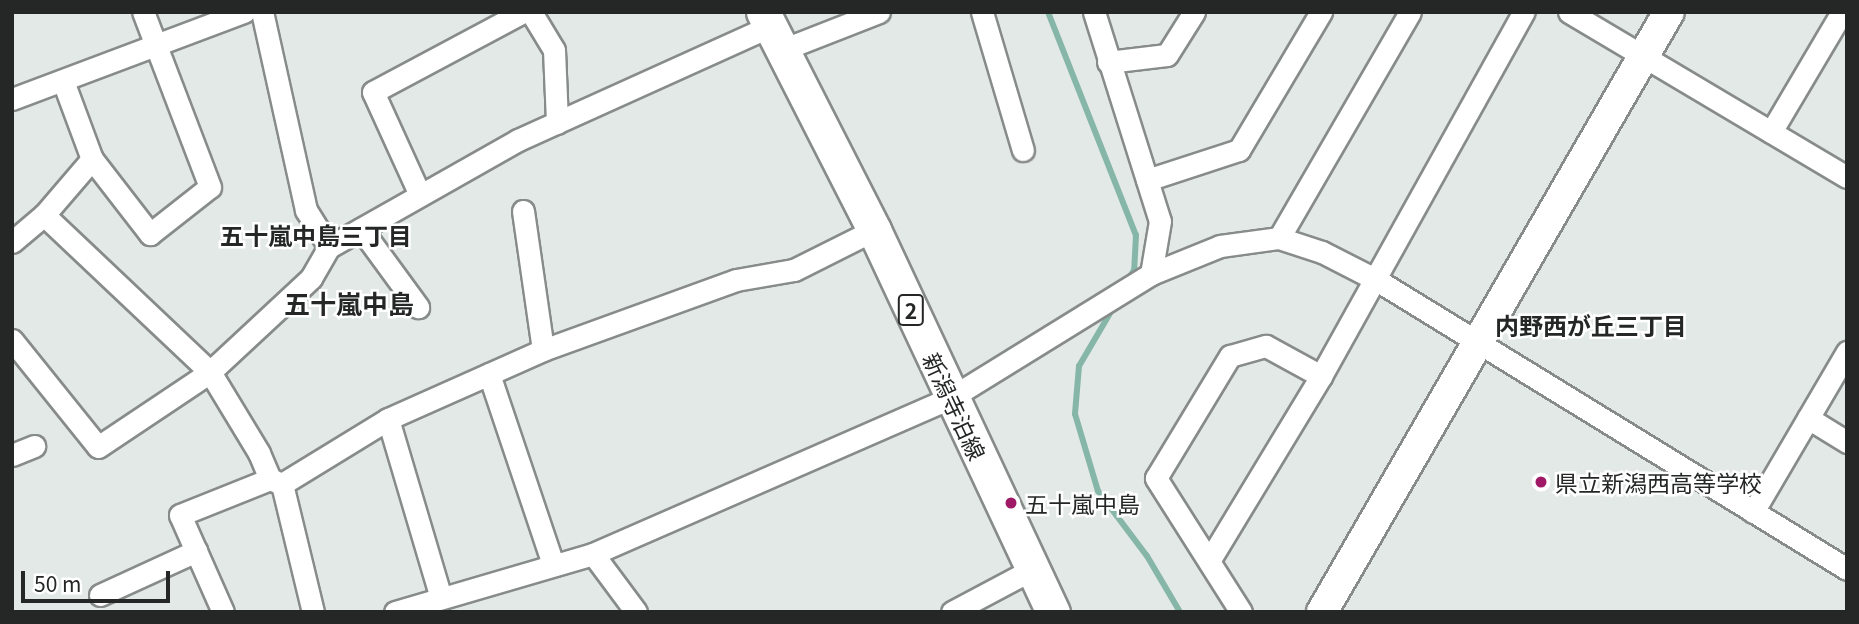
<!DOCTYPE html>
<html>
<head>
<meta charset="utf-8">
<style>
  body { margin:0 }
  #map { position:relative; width:1859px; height:624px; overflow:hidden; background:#e3e9e7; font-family:Georgia,"Noto Sans JP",serif }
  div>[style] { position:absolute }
  .stream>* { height:6px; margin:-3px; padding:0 3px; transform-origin:3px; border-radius:3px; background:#86b6a7 }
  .roads { filter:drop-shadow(2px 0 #878c8a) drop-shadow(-2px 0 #878c8a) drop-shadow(0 2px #878c8a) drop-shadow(0 -2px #878c8a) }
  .street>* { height:21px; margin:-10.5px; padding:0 10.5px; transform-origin:10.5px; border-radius:10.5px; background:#fff }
  .secondary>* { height:30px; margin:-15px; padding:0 15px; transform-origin:15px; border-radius:15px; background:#fff }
  .primary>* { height:33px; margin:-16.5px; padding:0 16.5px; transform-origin:16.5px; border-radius:16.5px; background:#fff }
  .dots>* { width:19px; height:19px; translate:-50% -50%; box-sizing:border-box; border:4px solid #fff; border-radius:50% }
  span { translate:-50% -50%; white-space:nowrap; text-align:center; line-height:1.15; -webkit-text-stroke:5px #fff; paint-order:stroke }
  .shield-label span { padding:2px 5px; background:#fff; border:2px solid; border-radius:5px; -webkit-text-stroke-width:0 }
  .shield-label { font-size:21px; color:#252726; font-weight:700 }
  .street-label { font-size:23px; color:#252726 }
  .poi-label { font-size:23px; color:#252726 }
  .left { translate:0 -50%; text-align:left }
  .neighbourhood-label { font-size:24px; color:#252726; font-weight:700 }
  .quarter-label { font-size:26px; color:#252726; font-weight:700 }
  .frame { position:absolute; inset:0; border:14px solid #252726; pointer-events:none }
  .scale { position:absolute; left:21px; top:571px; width:149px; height:32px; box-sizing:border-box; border:4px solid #252726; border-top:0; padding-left:9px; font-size:21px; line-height:24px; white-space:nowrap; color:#252726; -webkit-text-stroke:5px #fff; paint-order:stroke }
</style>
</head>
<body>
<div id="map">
  <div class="stream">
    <div style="left:1048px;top:12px;width:240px;rotate:68.5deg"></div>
    <div style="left:1136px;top:235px;width:35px;rotate:93deg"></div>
    <div style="left:1134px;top:270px;width:13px;rotate:122deg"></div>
    <div style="left:1116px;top:303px;width:73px;rotate:120.4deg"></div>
    <div style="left:1079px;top:366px;width:48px;rotate:94.8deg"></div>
    <div style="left:1075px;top:414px;width:80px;rotate:73.4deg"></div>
    <div style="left:1098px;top:491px;width:81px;rotate:53deg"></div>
    <div style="left:1147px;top:556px;width:65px;rotate:59.5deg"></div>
  </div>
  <div class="roads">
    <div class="street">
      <div style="left:531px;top:12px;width:44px;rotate:58.8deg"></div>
      <div style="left:554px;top:50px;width:73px;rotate:87.6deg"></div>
      <div style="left:982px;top:12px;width:144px;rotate:73.5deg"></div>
      <div style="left:1094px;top:12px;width:219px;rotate:72.5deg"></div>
      <div style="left:1160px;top:221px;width:54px;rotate:99.6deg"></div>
      <div style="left:1569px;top:12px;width:323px;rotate:30.7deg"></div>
      <div style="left:782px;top:50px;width:104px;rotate:-21.4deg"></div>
      <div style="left:1108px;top:62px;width:59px;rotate:-6.8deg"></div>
      <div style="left:1167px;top:55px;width:51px;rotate:-57.9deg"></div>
      <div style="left:63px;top:81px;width:83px;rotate:69.6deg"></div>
      <div style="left:12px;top:99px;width:248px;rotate:-20.6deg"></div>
      <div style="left:1771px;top:132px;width:139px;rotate:-59.4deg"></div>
      <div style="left:1147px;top:180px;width:97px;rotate:-18.1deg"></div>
      <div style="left:1239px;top:150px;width:161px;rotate:-59.3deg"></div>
      <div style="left:420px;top:195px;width:113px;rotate:-114.5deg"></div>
      <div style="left:373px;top:92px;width:170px;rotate:-28.1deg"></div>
      <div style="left:523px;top:211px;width:140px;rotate:81.8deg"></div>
      <div style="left:44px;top:215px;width:228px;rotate:43.4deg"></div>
      <div style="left:210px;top:372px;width:95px;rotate:58.8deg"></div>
      <div style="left:259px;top:453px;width:28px;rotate:67deg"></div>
      <div style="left:270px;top:479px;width:13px;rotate:23deg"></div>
      <div style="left:361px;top:229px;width:97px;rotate:53.8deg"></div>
      <div style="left:1279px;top:238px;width:261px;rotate:-59.9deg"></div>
      <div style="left:12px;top:242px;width:42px;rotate:-40.2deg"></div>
      <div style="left:44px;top:215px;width:74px;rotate:-49.4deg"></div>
      <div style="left:92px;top:159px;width:95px;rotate:52.3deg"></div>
      <div style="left:150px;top:234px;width:76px;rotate:-38.1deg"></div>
      <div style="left:210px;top:187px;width:187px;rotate:-110.9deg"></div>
      <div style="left:329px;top:247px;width:217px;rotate:-29.5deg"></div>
      <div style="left:518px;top:140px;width:277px;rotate:-24.3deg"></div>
      <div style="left:12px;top:340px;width:137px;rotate:51.2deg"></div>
      <div style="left:98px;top:447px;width:135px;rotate:-33.8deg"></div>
      <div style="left:210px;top:372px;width:138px;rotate:-42.9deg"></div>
      <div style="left:311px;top:278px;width:36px;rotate:-60deg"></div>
      <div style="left:329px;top:247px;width:44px;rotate:-121.9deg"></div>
      <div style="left:306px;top:210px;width:203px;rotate:-102.5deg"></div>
      <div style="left:489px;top:374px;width:200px;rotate:71.4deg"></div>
      <div style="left:1808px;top:418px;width:46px;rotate:31.6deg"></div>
      <div style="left:388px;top:419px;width:184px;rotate:73.5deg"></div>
      <div style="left:12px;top:455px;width:24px;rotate:-22deg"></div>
      <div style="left:282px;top:484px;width:124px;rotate:-31.5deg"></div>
      <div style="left:388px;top:419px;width:170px;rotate:-24deg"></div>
      <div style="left:543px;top:350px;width:205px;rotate:-19.9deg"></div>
      <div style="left:736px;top:280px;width:59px;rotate:-9.8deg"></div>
      <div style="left:794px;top:270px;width:89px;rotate:-26.6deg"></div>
      <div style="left:282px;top:484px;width:132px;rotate:76.4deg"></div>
      <div style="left:1753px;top:512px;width:186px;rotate:-59.6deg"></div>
      <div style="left:593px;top:554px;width:72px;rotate:53.4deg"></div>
      <div style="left:1209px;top:561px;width:216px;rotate:-58.8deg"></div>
      <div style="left:1321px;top:376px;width:417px;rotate:-60.9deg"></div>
      <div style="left:100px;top:595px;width:106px;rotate:-24.6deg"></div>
      <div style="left:223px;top:612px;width:106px;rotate:-113.9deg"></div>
      <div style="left:180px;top:515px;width:97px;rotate:-21.8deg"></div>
      <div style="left:395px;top:612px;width:206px;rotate:-16.3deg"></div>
      <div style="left:593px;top:554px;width:392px;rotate:-23.6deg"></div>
      <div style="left:952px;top:397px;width:234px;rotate:-31.7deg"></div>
      <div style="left:1151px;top:274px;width:74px;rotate:-22.1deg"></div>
      <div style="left:1220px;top:246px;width:60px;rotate:-7.7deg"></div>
      <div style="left:1279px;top:238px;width:45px;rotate:18deg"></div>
      <div style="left:1322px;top:252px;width:59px;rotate:27deg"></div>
      <div style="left:1375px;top:279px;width:554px;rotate:31.57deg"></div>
      <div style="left:952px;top:612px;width:89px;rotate:-28deg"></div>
      <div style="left:1241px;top:612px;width:159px;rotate:-122.4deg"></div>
      <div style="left:1156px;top:478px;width:143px;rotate:-58.8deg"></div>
      <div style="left:1230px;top:356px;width:37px;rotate:-16deg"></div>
      <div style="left:1266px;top:346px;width:63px;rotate:28.6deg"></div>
    </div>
    <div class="secondary">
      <div style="left:1322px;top:612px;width:693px;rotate:-59.96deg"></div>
    </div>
    <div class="primary">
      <div style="left:763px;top:12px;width:245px;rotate:63deg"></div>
      <div style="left:874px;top:230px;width:422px;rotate:64.9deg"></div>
    </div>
  </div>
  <div class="dots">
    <div style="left:1541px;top:482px;background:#9f1967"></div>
    <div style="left:1011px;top:503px;background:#9f1967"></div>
  </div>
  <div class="shield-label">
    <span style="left:911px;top:310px">2</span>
  </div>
  <div class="street-label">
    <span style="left:955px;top:406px;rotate:65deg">新潟寺泊線</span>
  </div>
  <div class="poi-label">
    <span class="left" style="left:1555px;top:482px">県立新潟西高等学校</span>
    <span class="left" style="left:1025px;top:503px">五十嵐中島</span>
  </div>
  <div class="neighbourhood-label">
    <span style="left:316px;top:235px">五十嵐中島三丁目</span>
    <span style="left:1591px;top:325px">内野西が丘三丁目</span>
  </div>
  <div class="quarter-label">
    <span style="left:349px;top:303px">五十嵐中島</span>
  </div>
  <div class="frame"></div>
  <div class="scale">50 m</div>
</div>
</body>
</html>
